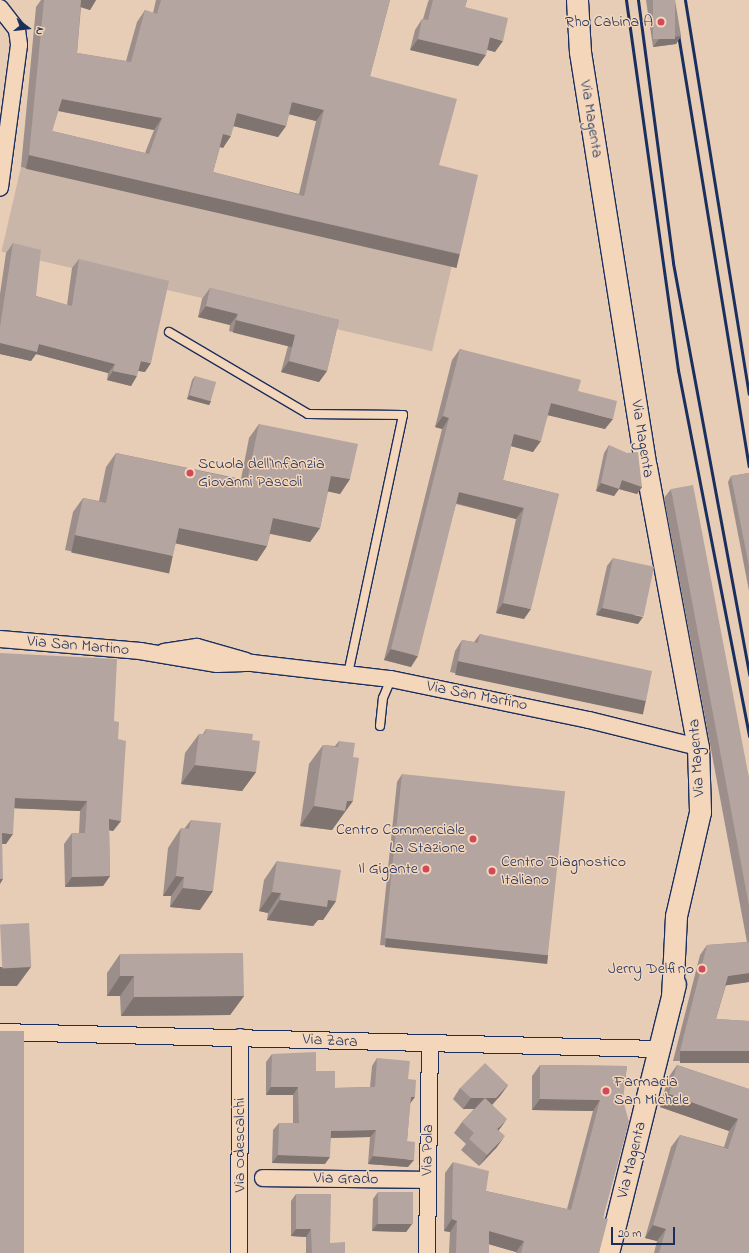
<!DOCTYPE html>
<html>
<head>
<meta charset="utf-8">
<style>
  body { margin:0 }
  #map { position:relative; width:749px; height:1253px; overflow:hidden; background:#e7cdb5; font-family:"Indie Flower",sans-serif }
  div>[style] { position:absolute }
  .green>* { inset:0; background:#c9b6a9; transform-origin:0 0 }
  .roads { filter:drop-shadow(1px 0 #1b2f5e) drop-shadow(-1px 0 #1b2f5e) drop-shadow(0 1px #1b2f5e) drop-shadow(0 -1px #1b2f5e) }
  .service>* { height:8px; margin:-4px; padding:0 4px; transform-origin:4px; border-radius:4px; background:#f4d7bb }
  .minor>* { height:16px; margin:-8px; padding:0 8px; transform-origin:8px; border-radius:8px; background:#f4d7bb }
  .tertiary>* { height:21px; margin:-10.5px; padding:0 10.5px; transform-origin:10.5px; border-radius:10.5px; background:#f4d7bb }
  .rail>* { height:3px; margin:-1.5px; padding:0 1.5px; transform-origin:1.5px; border-radius:1.5px; background:#1b2f5e }
  .wall>* { inset:0; background:#9c8e8a }
  .shaded-wall>* { inset:0; background:#7f7470; transform-origin:0 0 }
  .building>* { inset:0; background:#b5a5a0; transform-origin:0 0 }
  .dots>* { width:11px; height:11px; translate:-50% -50%; box-sizing:border-box; border:2px solid #f4d7bb; border-radius:50% }
  span { translate:-50% -50%; white-space:nowrap; text-align:center; line-height:1.15; -webkit-text-stroke:3px #f4d7bb; paint-order:stroke }
  .poi-label { font-size:16px; color:#1b2f5e }
  .right { translate:-100% -50%; text-align:right }
  .left { translate:0 -50%; text-align:left }
  .street-label { font-size:16px; color:#1b2f5e }
  .north { position:absolute; left:8px; top:8px; width:40px; height:40px; -webkit-text-stroke:3px #f4d7bb; paint-order:stroke; rotate:105deg; font-size:11px; font-weight:700; line-height:16px; text-align:center; color:#1b2f5e }
  .north::after { content:''; display:block; margin:auto; width:14px; height:18px; background:#1b2f5e; clip-path:polygon(50% 0,100% 100%,50% 72%,0 100%) }
  .scale { position:absolute; left:611px; top:1227px; width:64px; height:18px; box-sizing:border-box; border:2px solid #1b2f5e; border-top:0; padding-left:5px; font-size:12px; line-height:14px; white-space:nowrap; color:#1b2f5e; -webkit-text-stroke:3px #f4d7bb; paint-order:stroke }
</style>
</head>
<body>
<div id="map">
  <div class="green">
    <div style="left:21px;top:167px;width:442px;height:87px;rotate:13deg"></div>
  </div>
  <div class="roads">
    <div class="service">
      <div style="left:169px;top:332px;width:161px;rotate:30.5deg"></div>
      <div style="left:308px;top:414px;width:95px;rotate:0.6deg"></div>
      <div style="left:403px;top:415px;width:264px;rotate:102deg"></div>
      <div style="left:380px;top:726px;width:28px;rotate:-84deg"></div>
      <div style="left:383px;top:698px;width:21px;rotate:-67deg"></div>
    </div>
    <div class="minor">
      <div style="left:0;top:8px;width:28px;rotate:52deg"></div>
      <div style="left:17px;top:30px;width:15px;rotate:82deg"></div>
      <div style="left:19px;top:45px;width:144px;rotate:97.6deg"></div>
      <div style="left:0;top:639px;width:141px;rotate:4.9deg"></div>
      <div style="left:140px;top:651px;width:78px;rotate:9.6deg"></div>
      <div style="left:217px;top:664px;width:35px;rotate:-2deg"></div>
      <div style="left:252px;top:663px;width:140px;rotate:6.6deg"></div>
      <div style="left:391px;top:679px;width:202px;rotate:11.7deg"></div>
      <div style="left:589px;top:720px;width:112px;rotate:13.9deg"></div>
      <div style="left:164px;top:652px;width:33px;rotate:-9deg"></div>
      <div style="left:197px;top:647px;width:51px;rotate:15.9deg"></div>
      <div style="left:0;top:1032px;width:659px;rotate:1.48deg"></div>
      <div style="left:263px;top:1178px;width:165px;rotate:0.7deg"></div>
      <div style="left:239px;top:1253px;width:216px;rotate:-89.7deg"></div>
      <div style="left:427px;top:1253px;width:207px;rotate:-89.2deg"></div>
    </div>
    <div class="tertiary">
      <div style="left:577px;top:0;width:52px;rotate:86.7deg"></div>
      <div style="left:580px;top:52px;width:420px;rotate:81deg"></div>
      <div style="left:646px;top:467px;width:285px;rotate:79.5deg"></div>
      <div style="left:698px;top:747px;width:65px;rotate:88.2deg"></div>
      <div style="left:700px;top:812px;width:107px;rotate:103deg"></div>
      <div style="left:676px;top:916px;width:81px;rotate:92.8deg"></div>
      <div style="left:608px;top:1253px;width:277px;rotate:-76deg"></div>
    </div>
  </div>
  <div class="rail">
    <div style="left:626px;top:0;width:374px;rotate:82deg"></div>
    <div style="left:678px;top:370px;width:373px;rotate:79deg"></div>
    <div style="left:638px;top:0;width:265px;rotate:82.4deg"></div>
    <div style="left:673px;top:263px;width:419px;rotate:79.5deg"></div>
    <div style="left:685px;top:0;width:399px;rotate:80.8deg"></div>
    <div style="left:677px;top:28px;width:444px;rotate:80.7deg"></div>
  </div>
  <div class="wall">
    <div style="clip-path:polygon(evenodd,41px 0,96px 0,90px 10px,81px 7px,77px 53px,126px 61px,137px 22px,145px 10px,153px 13px,156px 0,390px 0,370px 76px,439px 165px,460px 254px,452px 266px,21px 167px,36px 7px,41px 0,58px 111px,154px 130px,145px 153px,52px 131px,58px 111px,41px 0,289px 114px,316px 121px,299px 194px,213px 172px,220px 147px,223px 148px,234px 126px,278px 137px,286px 126px,289px 114px)"></div>
    <div style="clip-path:polygon(429px 0,467px 0,465px 7px,495px 52px,487px 50px,478px 66px,410px 50px,415px 30px,422px 19px,423px 19px,428px 2px)"></div>
    <div style="clip-path:polygon(646px 0,675px 0,681px 36px,676px 44px,653px 47px)"></div>
    <div style="clip-path:polygon(13px 243px,36px 296px,67px 305px,72px 268px,79px 259px,145px 372px,138px 371px,131px 386px,107px 380px,108px 373px,36px 354px,31px 361px,0 354px,0 294px,6px 253px)"></div>
    <div style="clip-path:polygon(210px 288px,339px 320px,327px 371px,319px 382px,281px 372px,288px 346px,229px 331px,230px 325px,198px 317px,202px 299px)"></div>
    <div style="clip-path:polygon(460px 349px,578px 391px,605px 429px,548px 415px,533px 452px,511px 446px,503px 480px,559px 494px,524px 619px,496px 613px,516px 519px,456px 504px,411px 667px,384px 660px,442px 429px,435px 427px,452px 360px)"></div>
    <div style="clip-path:polygon(195px 376px,211px 401px,209px 405px,187px 399px,192px 380px)"></div>
    <div style="clip-path:polygon(259px 424px,350px 479px,340px 494px,328px 491px,320px 528px,310px 542px,270px 534px,267px 546px,257px 561px,176px 543px,163px 571px,65px 550px,73px 512px,83px 498px,99px 501px,106px 467px,116px 453px,241px 479px,249px 438px)"></div>
    <div style="clip-path:polygon(609px 445px,642px 487px,637px 494px,619px 489px,614px 496px,596px 491px,604px 453px)"></div>
    <div style="clip-path:polygon(749px 473px,749px 591px,728px 482px,731px 476px)"></div>
    <div style="clip-path:polygon(671px 489px,749px 778px,749px 982px,726px 985px,716px 1019px,749px 1021px,749px 1061px,673px 1061px,700px 955px,707px 945px,747px 942px,664px 498px)"></div>
    <div style="clip-path:polygon(613px 558px,638px 624px,596px 615px,607px 566px)"></div>
    <div style="clip-path:polygon(480px 634px,646px 701px,638px 712px,450px 672px,455px 651px,462px 640px,474px 642px)"></div>
    <div style="clip-path:polygon(0 653px,114px 721px,118px 739px,121px 821px,113px 831px,109px 830px,110px 876px,103px 886px,65px 887px,64px 844px,72px 833px,79px 833px,80px 811px,14px 808px,6px 844px,2px 844px)"></div>
    <div style="clip-path:polygon(206px 729px,252px 740px,256px 772px,242px 791px,181px 784px,185px 753px,199px 734px,203px 734px)"></div>
    <div style="clip-path:polygon(339px 741px,339px 821px,338px 821px,332px 830px,300px 826px,309px 764px,323px 745px,335px 746px)"></div>
    <div style="clip-path:polygon(402px 774px,548px 955px,543px 962px,380px 945px,397px 782px)"></div>
    <div style="clip-path:polygon(191px 820px,200px 910px,170px 907px,171px 896px,163px 896px,168px 848px,181px 828px,184px 829px)"></div>
    <div style="clip-path:polygon(277px 861px,336px 901px,323px 920px,318px 920px,313px 926px,267px 920px,268px 913px,259px 911px,264px 880px)"></div>
    <div style="clip-path:polygon(120px 954px,244px 996px,230px 1015px,121px 1016px,120px 996px,107px 996px,107px 973px)"></div>
    <div style="clip-path:polygon(272px 1054px,316px 1071px,335px 1088px,370px 1087px,372px 1066px,377px 1058px,408px 1079px,410px 1104px,407px 1141px,408px 1167px,368px 1164px,370px 1137px,331px 1138px,325px 1164px,272px 1163px,273px 1130px,279px 1123px,293px 1123px,293px 1095px,266px 1095px,266px 1062px)"></div>
    <div style="clip-path:polygon(540px 1065px,627px 1066px,603px 1218px,599px 1253px,516px 1253px,516px 1252px,489px 1244px,489px 1253px,449px 1253px,450px 1232px,444px 1231px,445px 1173px,453px 1162px,486px 1191px,567px 1209px,593px 1111px,532px 1110px,532px 1076px)"></div>
    <div style="clip-path:polygon(677px 1065px,749px 1089px,749px 1253px,654px 1253px,657px 1241px,645px 1238px,671px 1147px,680px 1135px,724px 1147px,729px 1131px,660px 1107px,668px 1078px)"></div>
    <div style="clip-path:polygon(508px 1085px,500px 1096px,492px 1105px,499px 1130px,497px 1147px,479px 1166px,461px 1150px,466px 1144px,454px 1133px,462px 1122px,474px 1109px,463px 1109px,453px 1099px,460px 1088px)"></div>
    <div style="clip-path:polygon(378px 1192px,412px 1224px,406px 1232px,372px 1231px,373px 1199px)"></div>
    <div style="clip-path:polygon(296px 1194px,330px 1243px,345px 1253px,306px 1253px,306px 1237px,291px 1236px,291px 1201px)"></div>
  </div>
  <div class="shaded-wall">
    <div style="clip-path:polygon(78px 0,96px 0,90px 10px,74px 5px)"></div>
    <div style="clip-path:polygon(681px 36px,676px 44px,653px 47px,659px 39px)"></div>
    <div style="clip-path:polygon(490px 37px,503px 41px,495px 52px,482px 48px)"></div>
    <div style="clip-path:polygon(418px 39px,486px 55px,478px 66px,410px 50px)"></div>
    <div style="clip-path:polygon(62px 99px,162px 118px,154px 130px,54px 110px)"></div>
    <div style="clip-path:polygon(292px 102px,324px 110px,316px 121px,284px 113px)"></div>
    <div style="clip-path:polygon(237px 113px,286px 126px,278px 137px,229px 125px)"></div>
    <div style="clip-path:polygon(223px 134px,231px 136px,223px 148px,215px 145px)"></div>
    <div style="left:29px;top:155px;width:442px;height:14px;rotate:13deg"></div>
    <div style="clip-path:polygon(206px 306px,238px 314px,230px 325px,198px 317px)"></div>
    <div style="left:236px;top:320px;width:61px;height:13px;rotate:14deg"></div>
    <div style="clip-path:polygon(0 343px,39px 344px,115px 364px,108px 373px,36px 354px,31px 361px,0 354px)"></div>
    <div style="clip-path:polygon(141px 361px,151px 363px,145px 372px,134px 370px)"></div>
    <div style="clip-path:polygon(289px 361px,327px 371px,319px 382px,281px 372px)"></div>
    <div style="clip-path:polygon(113px 371px,137px 376px,131px 386px,107px 380px)"></div>
    <div style="clip-path:polygon(190px 395px,211px 401px,209px 405px,187px 399px)"></div>
    <div style="clip-path:polygon(551px 403px,613px 419px,605px 429px,543px 414px)"></div>
    <div style="clip-path:polygon(443px 416px,449px 418px,442px 429px,435px 427px)"></div>
    <div style="clip-path:polygon(514px 434px,541px 441px,533px 452px,507px 445px)"></div>
    <div style="clip-path:polygon(331px 476px,350px 479px,340px 494px,321px 490px)"></div>
    <div style="clip-path:polygon(622px 480px,642px 487px,637px 494px,619px 489px,614px 496px,596px 491px,601px 483px)"></div>
    <div style="clip-path:polygon(459px 492px,524px 508px,516px 519px,452px 502px)"></div>
    <div style="clip-path:polygon(273px 518px,320px 528px,310px 542px,263px 532px)"></div>
    <div style="clip-path:polygon(179px 528px,267px 546px,257px 561px,169px 542px)"></div>
    <div style="left:75px;top:535px;width:100px;height:18px;rotate:12deg"></div>
    <div style="clip-path:polygon(503px 603px,531px 609px,524px 619px,496px 613px)"></div>
    <div style="clip-path:polygon(602px 608px,643px 617px,638px 624px,596px 615px)"></div>
    <div style="clip-path:polygon(391px 649px,418px 656px,411px 667px,384px 660px)"></div>
    <div style="left:458px;top:661px;width:192px;height:14px;rotate:12deg"></div>
    <div style="clip-path:polygon(195px 765px,256px 772px,242px 791px,181px 784px)"></div>
    <div style="clip-path:polygon(15px 798px,87px 801px,80px 811px,8px 808px)"></div>
    <div style="clip-path:polygon(347px 801px,353px 801px,332px 830px,300px 826px,314px 806px)"></div>
    <div style="clip-path:polygon(109px 819px,121px 821px,113px 831px,102px 829px)"></div>
    <div style="clip-path:polygon(2px 833px,13px 834px,6px 844px,0 844px)"></div>
    <div style="clip-path:polygon(110px 876px,103px 886px,65px 887px,72px 877px)"></div>
    <div style="clip-path:polygon(176px 876px,184px 877px,171px 896px,163px 896px)"></div>
    <div style="clip-path:polygon(0 879px,3px 879px,0 884px)"></div>
    <div style="clip-path:polygon(183px 888px,213px 891px,200px 910px,170px 907px)"></div>
    <div style="clip-path:polygon(272px 892px,281px 893px,268px 913px,259px 911px)"></div>
    <div style="clip-path:polygon(280px 900px,328px 900px,336px 901px,323px 920px,318px 920px,313px 926px,267px 920px)"></div>
    <div style="left:386px;top:938px;width:163px;height:9px;rotate:6deg"></div>
    <div style="clip-path:polygon(0 967px,31px 967px,17px 986px,0 986px)"></div>
    <div style="clip-path:polygon(749px 973px,749px 982px,722px 986px,728px 976px)"></div>
    <div style="clip-path:polygon(120px 976px,134px 976px,120px 996px,107px 996px)"></div>
    <div style="clip-path:polygon(244px 996px,230px 1015px,121px 1016px,134px 997px)"></div>
    <div style="left:680px;top:1051px;width:69px;height:12px"></div>
    <div style="clip-path:polygon(508px 1085px,500px 1096px,488px 1109px,463px 1109px,471px 1098px)"></div>
    <div style="clip-path:polygon(271px 1087px,298px 1087px,293px 1095px,266px 1095px)"></div>
    <div style="clip-path:polygon(669px 1094px,738px 1119px,729px 1131px,660px 1107px)"></div>
    <div style="clip-path:polygon(411px 1097px,415px 1097px,409px 1105px)"></div>
    <div style="clip-path:polygon(540px 1099px,600px 1100px,593px 1111px,532px 1110px)"></div>
    <div style="clip-path:polygon(507px 1119px,499px 1130px,489px 1140px,497px 1129px)"></div>
    <div style="clip-path:polygon(376px 1130px,370px 1137px,326px 1138px,331px 1131px)"></div>
    <div style="clip-path:polygon(505px 1136px,497px 1147px,479px 1166px,487px 1155px)"></div>
    <div style="clip-path:polygon(278px 1155px,330px 1157px,325px 1164px,272px 1163px)"></div>
    <div style="clip-path:polygon(373px 1156px,414px 1160px,408px 1167px,368px 1164px)"></div>
    <div style="clip-path:polygon(452px 1219px,457px 1221px,450px 1232px,444px 1231px)"></div>
    <div style="clip-path:polygon(377px 1224px,412px 1224px,406px 1232px,372px 1231px)"></div>
    <div style="clip-path:polygon(653px 1225px,666px 1229px,657px 1241px,645px 1238px)"></div>
    <div style="clip-path:polygon(296px 1229px,311px 1229px,306px 1237px,291px 1236px)"></div>
    <div style="clip-path:polygon(489px 1231px,524px 1241px,516px 1252px,481px 1242px)"></div>
  </div>
  <div class="building">
    <div style="clip-path:polygon(evenodd,44px 0,81px 0,77px 53px,131px 62px,145px 10px,157px 14px,161px 0,390px 0,370px 76px,457px 99px,439px 165px,478px 175px,460px 254px,29px 155px,44px 0,62px 99px,162px 118px,149px 154px,52px 131px,62px 99px,44px 0,292px 102px,324px 110px,304px 196px,213px 172px,223px 134px,231px 136px,237px 113px,286px 126px,292px 102px)"></div>
    <div style="clip-path:polygon(433px 0,467px 0,465px 7px,508px 18px,503px 41px,490px 37px,486px 55px,418px 39px,422px 19px,428px 20px)"></div>
    <div style="left:653px;top:0;width:22px;height:39px"></div>
    <div style="clip-path:polygon(13px 243px,41px 250px,36px 296px,72px 306px,79px 259px,169px 281px,151px 363px,141px 361px,137px 376px,113px 371px,115px 364px,39px 344px,37px 352px,0 343px,0 327px)"></div>
    <div style="clip-path:polygon(210px 288px,339px 320px,327px 371px,289px 361px,295px 335px,236px 320px,238px 314px,206px 306px)"></div>
    <div style="clip-path:polygon(460px 349px,581px 380px,578px 391px,617px 401px,613px 419px,551px 403px,541px 441px,514px 434px,503px 480px,559px 494px,531px 609px,503px 603px,524px 508px,459px 492px,418px 656px,391px 649px,449px 418px,443px 416px)"></div>
    <div style="left:195px;top:376px;width:22px;height:20px;rotate:16deg"></div>
    <div style="clip-path:polygon(259px 424px,358px 444px,350px 479px,331px 476px,320px 528px,273px 518px,267px 546px,179px 528px,173px 556px,75px 535px,83px 498px,106px 503px,116px 453px,247px 481px)"></div>
    <div style="clip-path:polygon(609px 445px,627px 453px,638px 452px,642px 487px,622px 480px,619px 489px,601px 483px)"></div>
    <div style="clip-path:polygon(749px 473px,749px 566px,731px 476px)"></div>
    <div style="clip-path:polygon(693px 485px,749px 778px,749px 906px,671px 489px)"></div>
    <div style="left:613px;top:558px;width:42px;height:51px;rotate:12deg"></div>
    <div style="clip-path:polygon(480px 634px,652px 671px,646px 701px,458px 661px,462px 640px,478px 643px)"></div>
    <div style="clip-path:polygon(0 653px,117px 659px,114px 721px,119px 722px,118px 739px,126px 741px,121px 821px,109px 819px,110px 876px,72px 877px,72px 833px,85px 833px,87px 801px,15px 798px,13px 834px,2px 833px,3px 879px,0 879px)"></div>
    <div style="clip-path:polygon(206px 729px,253px 734px,252px 740px,260px 741px,256px 772px,195px 765px,199px 734px,205px 734px)"></div>
    <div style="clip-path:polygon(339px 741px,355px 743px,353px 757px,359px 758px,353px 801px,347px 801px,345px 811px,314px 806px,323px 745px,338px 747px)"></div>
    <div style="left:402px;top:774px;width:164px;height:165px;rotate:6deg"></div>
    <div style="clip-path:polygon(191px 820px,221px 823px,213px 891px,183px 888px,184px 877px,176px 876px,181px 828px,189px 829px)"></div>
    <div style="clip-path:polygon(277px 861px,341px 870px,336px 901px,328px 900px,327px 907px,280px 900px,281px 893px,272px 892px)"></div>
    <div style="left:29px;top:923px;width:44px;height:29px;rotate:87deg"></div>
    <div style="clip-path:polygon(749px 942px,749px 973px,728px 976px,716px 1019px,749px 1021px,749px 1051px,680px 1051px,707px 945px)"></div>
    <div style="clip-path:polygon(243px 953px,244px 996px,134px 997px,134px 976px,120px 976px,120px 954px)"></div>
    <div style="left:24px;top:1031px;width:222px;height:24px;rotate:90deg"></div>
    <div style="clip-path:polygon(316px 1052px,316px 1071px,335px 1071px,335px 1088px,375px 1087px,377px 1058px,410px 1061px,408px 1079px,416px 1080px,415px 1097px,411px 1097px,407px 1141px,415px 1142px,414px 1160px,373px 1156px,376px 1130px,331px 1131px,330px 1157px,278px 1155px,279px 1123px,299px 1123px,298px 1087px,271px 1087px,272px 1054px)"></div>
    <div style="clip-path:polygon(485px 1063px,508px 1085px,496px 1098px,471px 1098px,460px 1088px)"></div>
    <div style="clip-path:polygon(540px 1065px,627px 1066px,623px 1100px,629px 1122px,603px 1218px,608px 1219px,599px 1253px,521px 1253px,524px 1241px,489px 1231px,489px 1253px,456px 1253px,457px 1221px,452px 1219px,453px 1162px,489px 1171px,486px 1191px,571px 1210px,600px 1100px,540px 1099px)"></div>
    <div style="clip-path:polygon(677px 1065px,749px 1089px,749px 1253px,659px 1253px,666px 1229px,653px 1225px,680px 1135px,728px 1149px,738px 1119px,669px 1094px)"></div>
    <div style="clip-path:polygon(485px 1098px,507px 1119px,497px 1129px,505px 1136px,487px 1155px,469px 1139px,474px 1133px,462px 1122px)"></div>
    <div style="left:378px;top:1192px;width:35px;height:32px"></div>
    <div style="clip-path:polygon(296px 1194px,331px 1194px,330px 1243px,345px 1242px,345px 1253px,312px 1253px,311px 1229px,296px 1229px)"></div>
  </div>
  <div class="dots">
    <div style="left:661px;top:22px;background:#d1495b"></div>
    <div style="left:190px;top:473px;background:#d1495b"></div>
    <div style="left:473px;top:839px;background:#d1495b"></div>
    <div style="left:426px;top:869px;background:#d1495b"></div>
    <div style="left:492px;top:871px;background:#d1495b"></div>
    <div style="left:702px;top:969px;background:#d1495b"></div>
    <div style="left:606px;top:1091px;background:#d1495b"></div>
  </div>
  <div class="poi-label">
    <span class="right" style="left:653px;top:22px">Rho Cabina A</span>
    <span class="left" style="left:198px;top:473px">Scuola dell'Infanzia<br>Giovanni Pascoli</span>
    <span class="right" style="left:465px;top:839px">Centro Commerciale<br>La Stazione</span>
    <span class="left" style="left:501px;top:871px">Centro Diagnostico<br>Italiano</span>
    <span class="right" style="left:418px;top:869px">Il Gigante</span>
    <span class="right" style="left:694px;top:969px">Jerry Delfino</span>
    <span class="left" style="left:614px;top:1091px">Farmacia<br>San Michele</span>
  </div>
  <div class="street-label">
    <span style="left:591px;top:119px;rotate:81deg">Via Magenta</span>
    <span style="left:642px;top:439px;rotate:81deg">Via Magenta</span>
    <span style="left:78px;top:646px;rotate:5deg">Via San Martino</span>
    <span style="left:477px;top:696px;rotate:11deg">Via San Martino</span>
    <span style="left:697px;top:758px;rotate:-94deg">Via Magenta</span>
    <span style="left:330px;top:1041px;rotate:3deg">Via Zara</span>
    <span style="left:240px;top:1145px;rotate:-90deg">Via Odescalchi</span>
    <span style="left:428px;top:1150px;rotate:-89deg">Via Pola</span>
    <span style="left:632px;top:1160px;rotate:-76deg">Via Magenta</span>
    <span style="left:346px;top:1179px;rotate:1deg">Via Grado</span>
  </div>
  <div class="north">N</div>
  <div class="scale">20 m</div>
</div>
</body>
</html>
